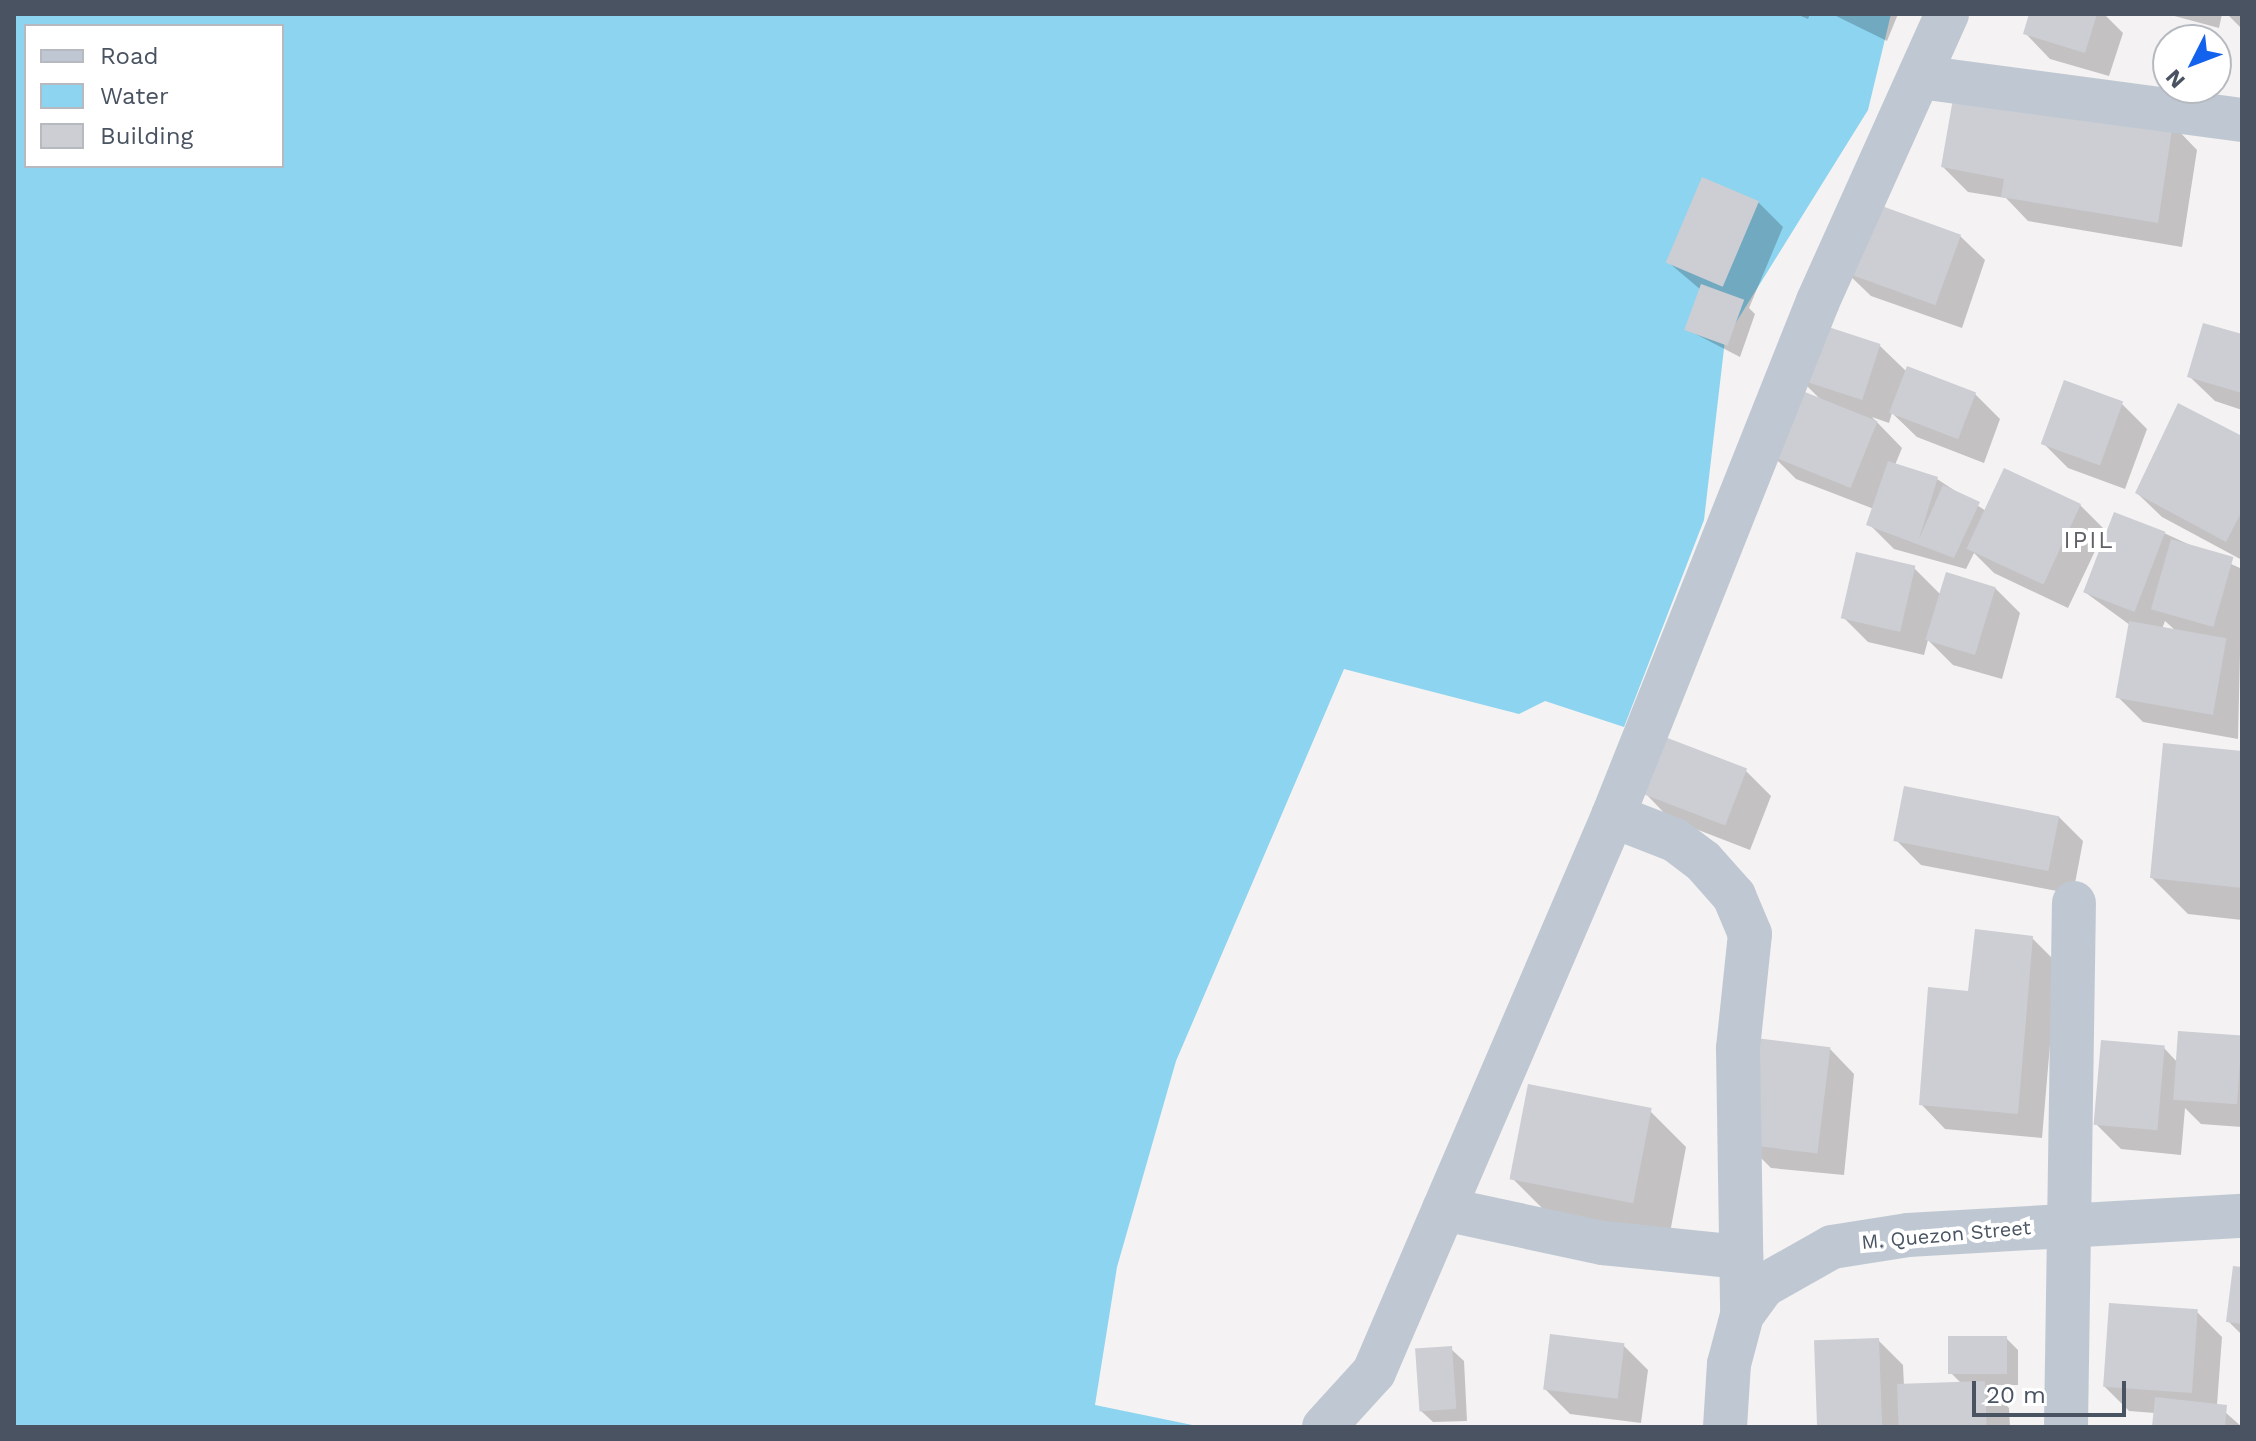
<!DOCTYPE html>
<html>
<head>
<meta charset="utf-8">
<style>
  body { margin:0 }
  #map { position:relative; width:2256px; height:1441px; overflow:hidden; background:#f4f2f2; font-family:"Work Sans",sans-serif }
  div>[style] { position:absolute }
  .water>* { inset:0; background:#8cd4f0 }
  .shadow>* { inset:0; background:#0003 }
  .building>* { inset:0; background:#ccced4; transform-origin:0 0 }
  .minor>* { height:44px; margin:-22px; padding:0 22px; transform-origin:22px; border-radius:22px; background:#bfc8d2 }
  span { translate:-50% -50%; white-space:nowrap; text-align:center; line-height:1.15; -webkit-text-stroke:8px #fff; paint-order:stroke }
  .street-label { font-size:20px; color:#495361 }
  .quarter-label { font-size:24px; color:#5e6167; letter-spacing:2px }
  .frame { position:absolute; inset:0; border:16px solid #495361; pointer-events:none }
  .legend { position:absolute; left:24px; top:24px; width:260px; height:144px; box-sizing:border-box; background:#fff; border:2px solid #b6bac0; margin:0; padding:10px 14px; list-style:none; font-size:24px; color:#495361 }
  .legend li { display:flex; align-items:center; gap:16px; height:40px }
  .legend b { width:40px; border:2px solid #b6bac0 }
  .north { position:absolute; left:2152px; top:24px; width:80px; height:80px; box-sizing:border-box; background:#fff; border:2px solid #b6bac0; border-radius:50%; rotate:228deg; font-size:22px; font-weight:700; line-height:32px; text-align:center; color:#495361 }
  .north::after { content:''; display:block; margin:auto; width:28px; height:36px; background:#1362ed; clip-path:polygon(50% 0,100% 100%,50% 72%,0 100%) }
  .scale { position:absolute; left:1972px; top:1381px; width:154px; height:36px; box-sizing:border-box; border:4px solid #495361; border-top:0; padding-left:10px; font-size:24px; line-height:28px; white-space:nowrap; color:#495361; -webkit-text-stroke:6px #fff; paint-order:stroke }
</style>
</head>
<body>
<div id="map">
  <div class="water">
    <div style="clip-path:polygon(evenodd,14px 14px,1891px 14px,1868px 110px,1725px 340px,1704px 520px,1624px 727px,1545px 701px,1519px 714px,1344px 669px,1176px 1061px,1117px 1267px,1095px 1405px,1202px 1427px,14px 1427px,14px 14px,26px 26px,282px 26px,282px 166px,26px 166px,26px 26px)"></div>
  </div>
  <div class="shadow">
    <div style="clip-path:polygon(1796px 14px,1810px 14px,1808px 19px)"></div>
    <div style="clip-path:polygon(1832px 14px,1898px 14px,1887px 41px)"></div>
    <div style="clip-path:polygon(2031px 14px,2104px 14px,2123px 33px,2109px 76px,2050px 59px,2026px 34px)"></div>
    <div style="clip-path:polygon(2167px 14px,2222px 14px,2219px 28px)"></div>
    <div style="clip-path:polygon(2227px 14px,2242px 14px,2242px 27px,2240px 27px)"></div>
    <div style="clip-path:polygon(2173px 125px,2197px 150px,2182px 247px,2028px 221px,2006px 198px,1968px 192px,1943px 167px)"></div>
    <div style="clip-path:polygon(1758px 202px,1783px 227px,1749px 308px,1755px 314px,1740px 357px,1686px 329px,1701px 290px,1668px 262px)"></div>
    <div style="clip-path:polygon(1960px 236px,1985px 260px,1962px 328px,1871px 296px,1846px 272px)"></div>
    <div style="clip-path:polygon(2242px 336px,2242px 410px,2215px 401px,2190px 377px)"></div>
    <div style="clip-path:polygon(1880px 346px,1907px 372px,1975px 394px,2000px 419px,1984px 463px,1917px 437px,1892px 413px,1889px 423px,1872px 417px,1902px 448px,1895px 465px,1937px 479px,1986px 511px,2080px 505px,2105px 530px,2068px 608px,1994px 573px,1974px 553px,1966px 569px,1894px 549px,1869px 524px,1874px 509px,1796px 479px,1771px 454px,1822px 401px,1798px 377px)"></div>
    <div style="clip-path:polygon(2122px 404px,2147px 429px,2125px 489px,2068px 468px,2043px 443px)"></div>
    <div style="clip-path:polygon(2242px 438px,2242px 560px,2162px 517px,2137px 493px)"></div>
    <div style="clip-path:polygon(evenodd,2164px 533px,2242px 569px,2238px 739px,2143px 722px,2119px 698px,2130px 625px,2086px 593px,2164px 533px,2165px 621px,2176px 631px,2162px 629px,2165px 621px)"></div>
    <div style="clip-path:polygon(1914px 568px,1941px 595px,1995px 588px,2020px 613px,2002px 679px,1953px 665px,1928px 640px,1924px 655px,1868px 642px,1844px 618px)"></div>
    <div style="clip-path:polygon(2242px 753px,2242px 920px,2188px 914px,2152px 878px)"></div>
    <div style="clip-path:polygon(1746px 771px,1771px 796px,1750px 850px,1670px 819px,1646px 794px)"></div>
    <div style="clip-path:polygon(2058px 816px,2083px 841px,2073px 894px,1921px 865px,1896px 840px)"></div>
    <div style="clip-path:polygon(2032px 938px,2057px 963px,2042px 1138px,1945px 1129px,1921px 1104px,1970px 993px)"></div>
    <div style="clip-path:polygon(2242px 1037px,2242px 1127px,2201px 1124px,2185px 1108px,2181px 1155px,2121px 1149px,2096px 1124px,2164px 1048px,2178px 1063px)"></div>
    <div style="clip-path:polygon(1830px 1049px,1854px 1074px,1844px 1175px,1771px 1168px,1746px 1143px)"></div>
    <div style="clip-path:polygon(1650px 1111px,1686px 1147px,1669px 1238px,1548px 1214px,1512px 1178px)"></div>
    <div style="clip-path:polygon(2242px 1269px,2242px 1335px,2228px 1321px)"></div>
    <div style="clip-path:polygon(2197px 1312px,2222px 1337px,2217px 1405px,2242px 1427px,2154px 1427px,2155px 1413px,2129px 1411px,2104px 1386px)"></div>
    <div style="clip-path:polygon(2006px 1338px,2018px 1350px,2018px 1385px,1986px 1385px,2009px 1408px,2010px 1427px,1819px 1427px,1878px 1340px,1903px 1365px,1904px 1386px,1962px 1384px,1951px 1373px)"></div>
    <div style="clip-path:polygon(1623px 1345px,1648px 1370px,1641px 1423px,1570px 1414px,1545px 1389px)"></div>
    <div style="clip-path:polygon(1451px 1349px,1464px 1361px,1467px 1421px,1433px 1422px,1420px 1410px)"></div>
  </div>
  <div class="building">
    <div style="clip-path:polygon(2029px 14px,2097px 14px,2085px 53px,2023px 34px)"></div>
    <div style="clip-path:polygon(1954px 93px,2173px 123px,2158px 223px,2001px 197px,2004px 179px,1941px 167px)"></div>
    <div style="left:1702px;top:177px;width:62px;height:93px;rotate:23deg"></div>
    <div style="left:1868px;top:201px;width:99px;height:75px;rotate:20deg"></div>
    <div style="left:1701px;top:284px;width:46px;height:49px;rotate:20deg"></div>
    <div style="left:1813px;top:322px;width:71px;height:59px;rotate:18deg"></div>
    <div style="clip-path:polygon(2203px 323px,2242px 334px,2242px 393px,2187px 377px)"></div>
    <div style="left:1907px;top:366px;width:74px;height:50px;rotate:21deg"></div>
    <div style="left:2064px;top:380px;width:63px;height:68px;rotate:20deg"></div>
    <div style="left:1795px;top:388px;width:89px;height:72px;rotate:22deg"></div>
    <div style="clip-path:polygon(2178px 403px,2242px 436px,2242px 511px,2226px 542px,2135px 493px)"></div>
    <div style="clip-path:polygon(1888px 461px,1938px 477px,1919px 539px,1943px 485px,1980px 502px,1954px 558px,1866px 525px)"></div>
    <div style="left:2004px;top:468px;width:85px;height:89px;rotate:25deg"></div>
    <div style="left:2114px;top:512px;width:55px;height:86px;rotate:21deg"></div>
    <div style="left:2171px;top:539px;width:65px;height:73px;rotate:16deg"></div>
    <div style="left:1856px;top:552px;width:61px;height:68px;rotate:13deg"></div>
    <div style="left:1946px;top:572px;width:52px;height:71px;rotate:17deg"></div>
    <div style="left:2129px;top:621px;width:99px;height:78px;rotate:10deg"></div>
    <div style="left:1665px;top:737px;width:88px;height:61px;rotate:21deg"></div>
    <div style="clip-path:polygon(2163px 743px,2242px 751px,2242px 888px,2150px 878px)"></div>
    <div style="left:1904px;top:786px;width:158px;height:56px;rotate:11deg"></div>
    <div style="clip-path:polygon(1975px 929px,2033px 936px,2018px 1114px,1919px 1105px,1928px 987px,1968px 991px)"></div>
    <div style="left:2178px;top:1031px;width:64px;height:69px;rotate:4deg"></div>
    <div style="left:1755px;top:1038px;width:76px;height:107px;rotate:7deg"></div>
    <div style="left:2101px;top:1040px;width:64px;height:85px;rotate:5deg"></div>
    <div style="left:1528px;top:1084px;width:126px;height:97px;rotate:11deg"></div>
    <div style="clip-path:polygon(2233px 1266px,2242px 1267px,2242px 1324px,2226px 1322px)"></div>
    <div style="left:2109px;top:1303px;width:89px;height:84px;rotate:4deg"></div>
    <div style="left:1550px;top:1334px;width:75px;height:56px;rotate:7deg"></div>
    <div style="left:1948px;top:1336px;width:59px;height:38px"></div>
    <div style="left:1879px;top:1338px;width:89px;height:65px;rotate:88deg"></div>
    <div style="left:1452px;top:1346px;width:63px;height:37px;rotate:86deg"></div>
    <div style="left:1985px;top:1381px;width:46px;height:88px;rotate:88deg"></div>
    <div style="clip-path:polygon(2155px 1397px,2227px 1405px,2225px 1427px,2152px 1427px)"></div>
  </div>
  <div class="minor">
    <div style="left:1920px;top:77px;width:325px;rotate:7.6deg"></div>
    <div style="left:1613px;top:816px;width:66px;rotate:21.2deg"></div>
    <div style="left:1675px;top:840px;width:35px;rotate:37deg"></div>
    <div style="left:1703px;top:861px;width:47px;rotate:48.5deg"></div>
    <div style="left:1734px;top:896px;width:41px;rotate:67.2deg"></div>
    <div style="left:1750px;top:934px;width:115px;rotate:96deg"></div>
    <div style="left:1738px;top:1048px;width:267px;rotate:89.1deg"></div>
    <div style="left:1444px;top:1209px;width:163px;rotate:12.1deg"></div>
    <div style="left:1603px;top:1243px;width:139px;rotate:5.8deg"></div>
    <div style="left:1324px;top:1427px;width:74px;rotate:-47.7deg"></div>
    <div style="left:1374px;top:1372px;width:605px;rotate:-66.74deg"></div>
    <div style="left:1613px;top:816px;width:554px;rotate:-68.29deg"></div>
    <div style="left:1818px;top:301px;width:315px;rotate:-65.8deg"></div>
    <div style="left:1725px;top:1427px;width:63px;rotate:-86.4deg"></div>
    <div style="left:1729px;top:1364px;width:51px;rotate:-75.1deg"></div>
    <div style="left:1742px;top:1315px;width:36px;rotate:-54deg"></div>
    <div style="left:1763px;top:1286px;width:79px;rotate:-29.5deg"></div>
    <div style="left:1832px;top:1247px;width:77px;rotate:-9deg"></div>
    <div style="left:1908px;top:1235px;width:335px;rotate:-3.3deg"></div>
    <div style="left:2066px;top:1427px;width:524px;rotate:-89.13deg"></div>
  </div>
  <div class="street-label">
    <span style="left:1946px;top:1235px;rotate:-5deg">M. Quezon Street</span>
  </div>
  <div class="quarter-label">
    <span style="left:2089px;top:541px">IPIL</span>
  </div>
  <div class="frame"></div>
  <ul class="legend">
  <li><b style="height:10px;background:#bfc8d2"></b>Road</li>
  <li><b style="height:22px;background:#8cd4f0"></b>Water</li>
  <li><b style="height:22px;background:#ccced4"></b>Building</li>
  </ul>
  <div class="north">N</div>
  <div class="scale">20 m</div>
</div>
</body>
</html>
